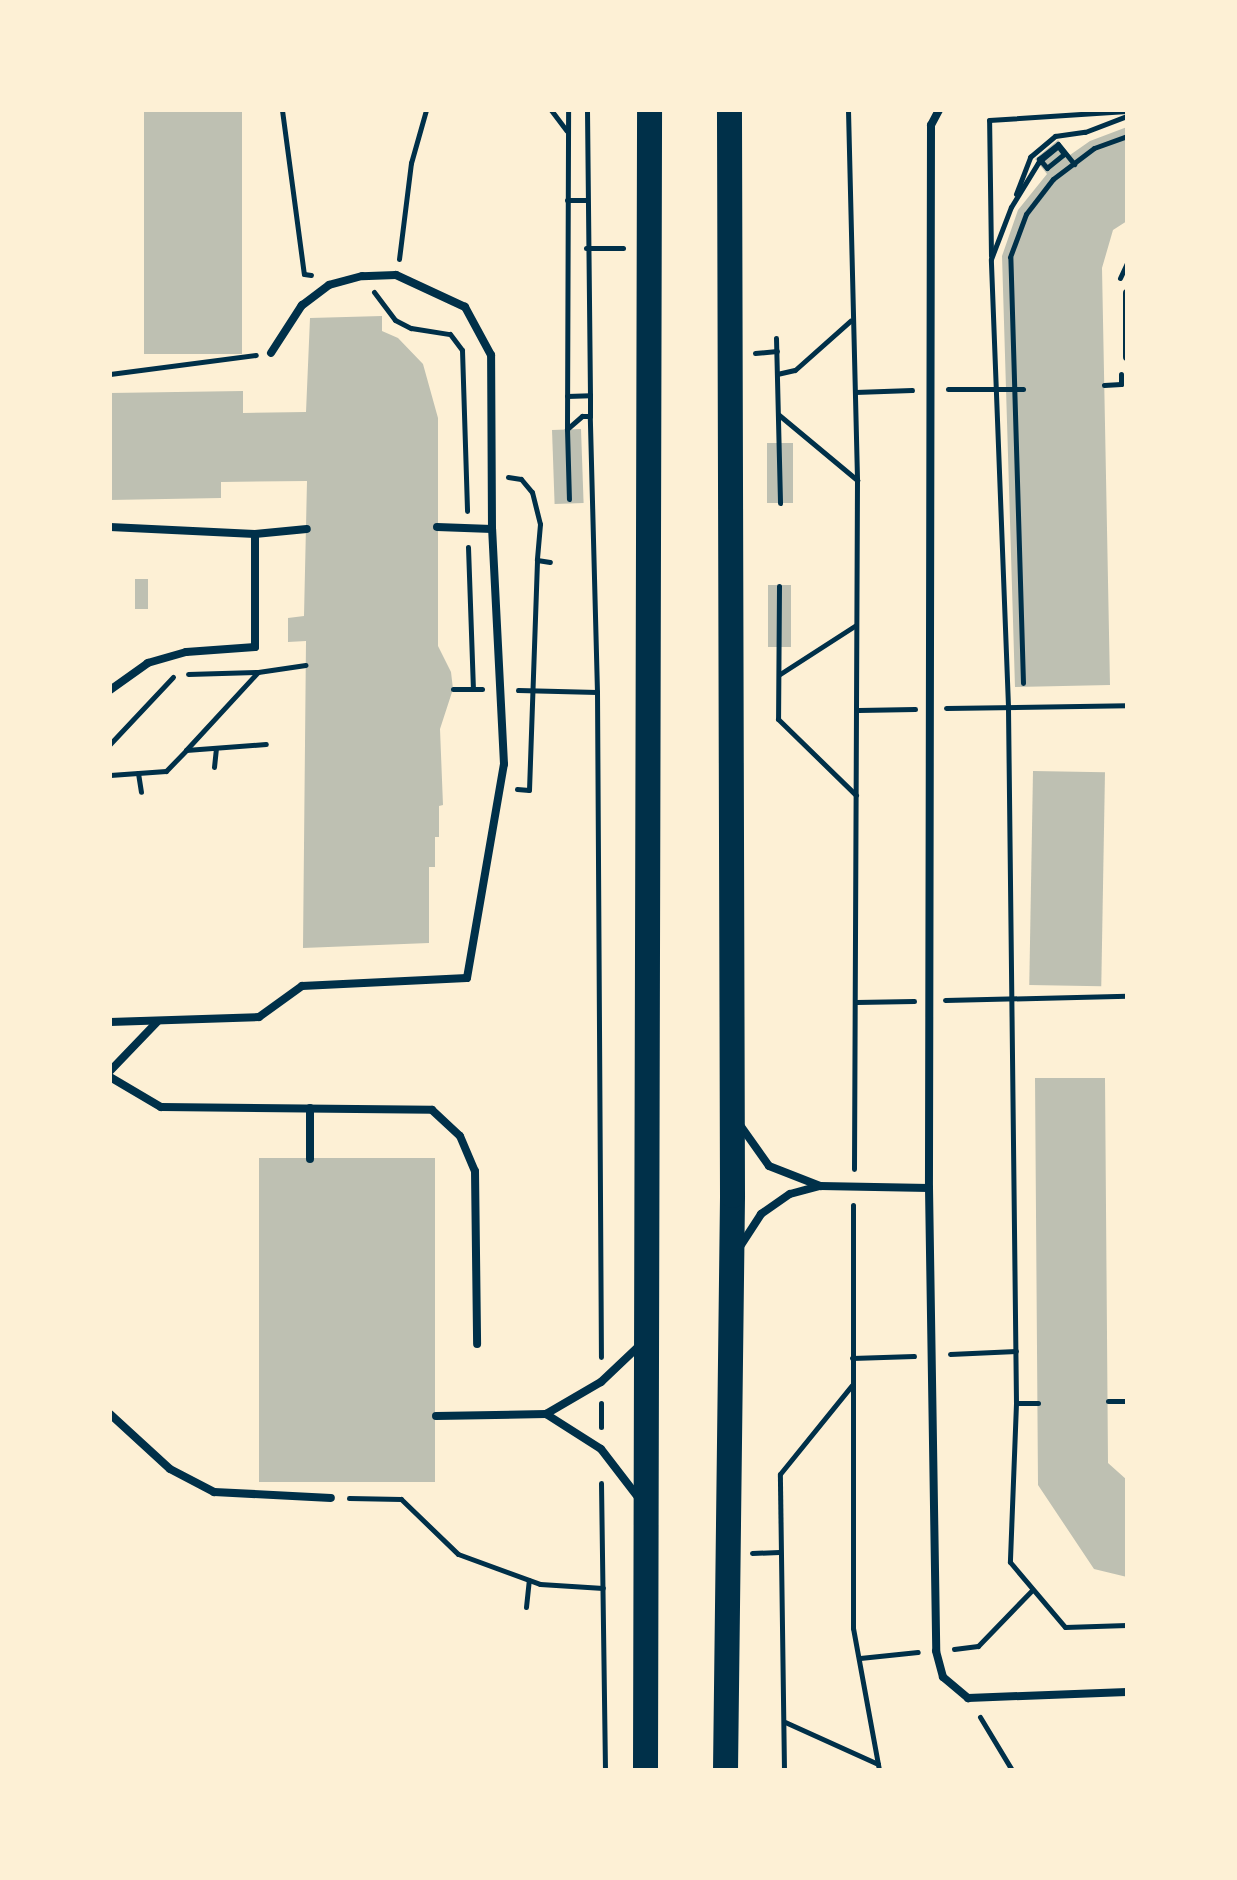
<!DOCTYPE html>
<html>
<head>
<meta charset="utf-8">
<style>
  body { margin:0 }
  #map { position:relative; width:1237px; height:1880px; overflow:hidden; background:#fdf0d5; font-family:Roboto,sans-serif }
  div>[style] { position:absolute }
  .building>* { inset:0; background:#bec0b2; transform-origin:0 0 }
  .path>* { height:5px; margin:-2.5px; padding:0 2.5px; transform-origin:2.5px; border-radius:2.5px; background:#003049 }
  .service>* { height:8px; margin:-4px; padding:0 4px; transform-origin:4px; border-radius:4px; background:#003049 }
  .primary>* { height:25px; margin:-12.5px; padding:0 12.5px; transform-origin:12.5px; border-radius:12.5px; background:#003049 }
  span { translate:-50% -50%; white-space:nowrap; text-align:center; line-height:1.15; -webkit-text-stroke:10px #fdf0d5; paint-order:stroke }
  .frame { position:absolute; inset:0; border:112px solid #fdf0d5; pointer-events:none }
</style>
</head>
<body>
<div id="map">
  <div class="building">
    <div style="left:144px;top:110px;width:98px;height:244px"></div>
    <div style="clip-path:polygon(1127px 127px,1127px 221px,1113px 230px,1102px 268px,1110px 685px,1015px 687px,1002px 256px,1018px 210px,1047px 174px,1035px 159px,1058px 140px,1070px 155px,1090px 141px)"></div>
    <div style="clip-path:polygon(382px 316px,382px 331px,398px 338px,423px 364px,438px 418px,438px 646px,451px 672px,453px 689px,440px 729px,443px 805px,439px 806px,439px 837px,435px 837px,435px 867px,429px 867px,429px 943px,303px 948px,306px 641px,288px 642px,288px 618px,304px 616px,307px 481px,221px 482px,221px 498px,110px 500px,110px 393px,243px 391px,243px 413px,306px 412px,310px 318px)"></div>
    <div style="left:581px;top:429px;width:74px;height:29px;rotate:88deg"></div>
    <div style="left:793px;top:443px;width:60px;height:26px;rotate:90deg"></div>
    <div style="left:135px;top:579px;width:13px;height:30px"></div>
    <div style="left:768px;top:585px;width:23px;height:62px"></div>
    <div style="left:1033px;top:771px;width:72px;height:214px;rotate:1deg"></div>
    <div style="clip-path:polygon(1035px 1078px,1105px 1078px,1108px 1463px,1127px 1480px,1127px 1577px,1094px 1569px,1038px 1485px)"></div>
    <div style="left:435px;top:1158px;width:324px;height:176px;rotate:90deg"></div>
  </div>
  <div class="path">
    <div style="left:282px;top:110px;width:165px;rotate:82.4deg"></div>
    <div style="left:304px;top:274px;width:7px;rotate:8deg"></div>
    <div style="left:551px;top:110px;width:26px;rotate:53deg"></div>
    <div style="left:587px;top:110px;width:285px;rotate:89.4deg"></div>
    <div style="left:848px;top:110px;width:370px;rotate:88.6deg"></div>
    <div style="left:857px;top:480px;width:689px;rotate:90.25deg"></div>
    <div style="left:1016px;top:194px;width:40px;rotate:-69deg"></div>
    <div style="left:1030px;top:157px;width:33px;rotate:-40deg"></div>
    <div style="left:1055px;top:136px;width:30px;rotate:-8deg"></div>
    <div style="left:1085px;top:132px;width:45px;rotate:-20.9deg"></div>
    <div style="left:567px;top:200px;width:20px"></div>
    <div style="left:586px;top:248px;width:37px"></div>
    <div style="left:991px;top:256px;width:136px;rotate:-90.8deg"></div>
    <div style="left:989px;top:120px;width:138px;rotate:-3.7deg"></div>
    <div style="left:399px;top:259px;width:97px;rotate:-82.9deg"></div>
    <div style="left:411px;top:163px;width:55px;rotate:-74.2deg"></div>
    <div style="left:1120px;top:278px;width:17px;rotate:-65deg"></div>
    <div style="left:374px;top:292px;width:35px;rotate:53deg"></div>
    <div style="left:395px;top:320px;width:18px;rotate:27deg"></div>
    <div style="left:411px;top:328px;width:39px;rotate:9deg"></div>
    <div style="left:450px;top:334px;width:20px;rotate:53deg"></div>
    <div style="left:462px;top:350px;width:161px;rotate:88.2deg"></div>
    <div style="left:776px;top:338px;width:165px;rotate:88.6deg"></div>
    <div style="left:755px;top:353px;width:22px;rotate:-5deg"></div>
    <div style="left:110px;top:374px;width:147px;rotate:-7.4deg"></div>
    <div style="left:777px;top:374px;width:18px;rotate:-13deg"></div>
    <div style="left:795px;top:370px;width:74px;rotate:-41.7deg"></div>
    <div style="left:1104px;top:385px;width:17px;rotate:-3deg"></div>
    <div style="left:1121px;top:384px;width:10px;rotate:-90deg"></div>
    <div style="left:948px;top:389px;width:75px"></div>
    <div style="left:855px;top:392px;width:57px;rotate:-2deg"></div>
    <div style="left:567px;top:396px;width:23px;rotate:-2deg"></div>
    <div style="left:590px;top:395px;width:21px;rotate:90deg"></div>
    <div style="left:779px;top:415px;width:102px;rotate:39.8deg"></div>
    <div style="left:567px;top:429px;width:70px;rotate:88.4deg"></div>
    <div style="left:508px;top:477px;width:13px;rotate:9deg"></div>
    <div style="left:521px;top:479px;width:17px;rotate:50deg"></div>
    <div style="left:532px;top:492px;width:33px;rotate:76deg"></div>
    <div style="left:540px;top:524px;width:36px;rotate:95deg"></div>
    <div style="left:537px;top:560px;width:13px;rotate:9deg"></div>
    <div style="left:468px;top:547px;width:142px;rotate:88deg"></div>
    <div style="left:779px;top:586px;width:133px;rotate:90.4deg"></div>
    <div style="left:778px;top:719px;width:109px;rotate:44.3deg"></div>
    <div style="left:258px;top:672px;width:48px;rotate:-8.5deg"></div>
    <div style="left:780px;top:674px;width:90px;rotate:-32.8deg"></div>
    <div style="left:1023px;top:683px;width:426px;rotate:-91.7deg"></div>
    <div style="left:1010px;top:257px;width:46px;rotate:-69.6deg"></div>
    <div style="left:1026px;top:214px;width:44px;rotate:-52.4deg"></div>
    <div style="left:1053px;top:179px;width:51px;rotate:-37.1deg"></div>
    <div style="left:1094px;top:148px;width:35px;rotate:-20deg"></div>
    <div style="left:453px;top:689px;width:29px"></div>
    <div style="left:518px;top:690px;width:79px;rotate:1.5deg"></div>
    <div style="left:597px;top:692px;width:276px;rotate:-91.5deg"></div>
    <div style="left:590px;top:416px;width:8px;rotate:180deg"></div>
    <div style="left:582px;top:416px;width:20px;rotate:139deg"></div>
    <div style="left:567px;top:429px;width:319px;rotate:-89.8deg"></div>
    <div style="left:597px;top:692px;width:665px;rotate:89.66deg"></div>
    <div style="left:946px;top:708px;width:181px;rotate:-0.9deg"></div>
    <div style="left:858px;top:710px;width:57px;rotate:-1deg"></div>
    <div style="left:110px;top:744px;width:92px;rotate:-46.8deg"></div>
    <div style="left:186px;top:750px;width:106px;rotate:-47.3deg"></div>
    <div style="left:258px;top:672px;width:70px;rotate:178.4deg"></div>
    <div style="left:214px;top:767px;width:18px;rotate:-84deg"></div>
    <div style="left:138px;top:773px;width:19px;rotate:81deg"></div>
    <div style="left:110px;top:775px;width:56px;rotate:-4.1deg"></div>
    <div style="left:166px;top:771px;width:29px;rotate:-46deg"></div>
    <div style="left:186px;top:750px;width:80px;rotate:-4.3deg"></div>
    <div style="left:517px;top:789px;width:12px;rotate:5deg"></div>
    <div style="left:529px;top:790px;width:230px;rotate:-88deg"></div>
    <div style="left:945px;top:1000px;width:182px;rotate:-1.3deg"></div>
    <div style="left:856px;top:1002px;width:58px;rotate:-1deg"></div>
    <div style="left:853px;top:1205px;width:423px;rotate:90deg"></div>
    <div style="left:853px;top:1628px;width:144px;rotate:79.6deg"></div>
    <div style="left:950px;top:1354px;width:66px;rotate:-2.6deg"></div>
    <div style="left:852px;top:1358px;width:62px;rotate:-1.8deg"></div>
    <div style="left:1108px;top:1401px;width:19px"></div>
    <div style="left:601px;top:1403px;width:24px;rotate:90deg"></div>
    <div style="left:1016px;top:1403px;width:159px;rotate:92.2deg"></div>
    <div style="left:1010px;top:1562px;width:85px;rotate:49.8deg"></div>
    <div style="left:1065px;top:1627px;width:62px;rotate:-1.8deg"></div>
    <div style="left:1038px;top:1403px;width:22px;rotate:180deg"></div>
    <div style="left:1016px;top:1403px;width:697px;rotate:-90.66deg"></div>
    <div style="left:1008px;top:706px;width:447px;rotate:-92.2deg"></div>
    <div style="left:991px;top:259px;width:56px;rotate:-69deg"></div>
    <div style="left:1011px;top:207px;width:52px;rotate:-58.5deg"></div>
    <div style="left:1038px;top:163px;width:4px;rotate:-34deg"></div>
    <div style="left:1041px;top:161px;width:1px;rotate:-90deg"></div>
    <div style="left:1041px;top:160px;width:22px;rotate:-39deg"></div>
    <div style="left:1058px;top:146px;width:10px;rotate:53deg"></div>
    <div style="left:1064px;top:154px;width:22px;rotate:141deg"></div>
    <div style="left:1047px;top:168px;width:9px;rotate:-131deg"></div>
    <div style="left:1041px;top:161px;width:3px;rotate:-135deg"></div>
    <div style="left:1039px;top:159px;width:24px;rotate:-38deg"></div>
    <div style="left:1058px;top:144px;width:26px;rotate:51deg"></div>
    <div style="left:601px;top:1483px;width:287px;rotate:89.2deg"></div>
    <div style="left:349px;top:1498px;width:52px;rotate:1.1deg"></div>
    <div style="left:401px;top:1499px;width:79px;rotate:44deg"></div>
    <div style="left:458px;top:1554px;width:87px;rotate:20.1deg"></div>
    <div style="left:540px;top:1584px;width:63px;rotate:3.6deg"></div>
    <div style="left:752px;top:1553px;width:27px;rotate:-2deg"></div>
    <div style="left:526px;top:1607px;width:27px;rotate:-84deg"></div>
    <div style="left:954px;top:1649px;width:24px;rotate:-7deg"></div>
    <div style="left:978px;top:1646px;width:78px;rotate:-46deg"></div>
    <div style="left:860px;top:1658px;width:58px;rotate:-5.9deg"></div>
    <div style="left:980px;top:1717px;width:62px;rotate:58.9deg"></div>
    <div style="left:785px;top:1722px;width:102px;rotate:24.3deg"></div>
    <div style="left:784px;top:1770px;width:296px;rotate:-90.8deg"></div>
    <div style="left:780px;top:1474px;width:114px;rotate:-51deg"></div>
  </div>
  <div class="service">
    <div style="left:939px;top:110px;width:17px;rotate:118deg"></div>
    <div style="left:931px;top:125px;width:1063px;rotate:90.11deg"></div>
    <div style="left:929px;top:1188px;width:463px;rotate:89.1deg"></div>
    <div style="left:936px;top:1651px;width:27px;rotate:75deg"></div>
    <div style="left:943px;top:1677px;width:33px;rotate:40deg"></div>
    <div style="left:968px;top:1698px;width:159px;rotate:-2.2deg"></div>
    <div style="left:1127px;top:293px;width:64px;rotate:90deg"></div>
    <div style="left:110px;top:527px;width:145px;rotate:2.8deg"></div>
    <div style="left:255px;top:534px;width:113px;rotate:90deg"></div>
    <div style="left:255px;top:647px;width:69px;rotate:175.9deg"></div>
    <div style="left:186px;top:652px;width:40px;rotate:164deg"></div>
    <div style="left:148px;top:663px;width:47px;rotate:144.6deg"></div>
    <div style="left:437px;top:527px;width:55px;rotate:2.1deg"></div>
    <div style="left:255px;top:534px;width:52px;rotate:-5.5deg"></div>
    <div style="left:110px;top:1022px;width:149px;rotate:-1.9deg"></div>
    <div style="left:259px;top:1017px;width:53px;rotate:-35.8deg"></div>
    <div style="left:302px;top:986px;width:165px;rotate:-2.8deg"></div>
    <div style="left:467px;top:978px;width:217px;rotate:-80.2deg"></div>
    <div style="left:504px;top:764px;width:235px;rotate:-92.9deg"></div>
    <div style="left:492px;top:529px;width:174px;rotate:-90.3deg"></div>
    <div style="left:491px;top:355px;width:55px;rotate:-118.4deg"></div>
    <div style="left:465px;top:307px;width:76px;rotate:-155.1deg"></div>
    <div style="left:396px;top:275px;width:34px;rotate:178deg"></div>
    <div style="left:362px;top:276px;width:34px;rotate:165deg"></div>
    <div style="left:329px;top:285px;width:34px;rotate:143deg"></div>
    <div style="left:302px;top:305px;width:57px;rotate:122.9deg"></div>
    <div style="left:110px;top:1071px;width:69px;rotate:-46.2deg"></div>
    <div style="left:110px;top:1077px;width:59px;rotate:30.5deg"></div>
    <div style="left:161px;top:1107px;width:271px;rotate:0.6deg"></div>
    <div style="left:432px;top:1110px;width:38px;rotate:43deg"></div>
    <div style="left:460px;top:1136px;width:38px;rotate:67deg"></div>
    <div style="left:475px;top:1171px;width:173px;rotate:89.3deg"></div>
    <div style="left:310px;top:1108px;width:51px;rotate:90deg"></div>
    <div style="left:740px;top:1125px;width:50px;rotate:54.7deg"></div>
    <div style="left:769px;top:1166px;width:55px;rotate:21.4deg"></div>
    <div style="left:741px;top:1245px;width:37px;rotate:-57deg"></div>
    <div style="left:761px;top:1214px;width:35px;rotate:-35deg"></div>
    <div style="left:790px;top:1194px;width:31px;rotate:-15deg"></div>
    <div style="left:820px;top:1186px;width:109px;rotate:1.1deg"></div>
    <div style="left:110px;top:1414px;width:81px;rotate:42.5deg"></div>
    <div style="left:170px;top:1469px;width:50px;rotate:27.6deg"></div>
    <div style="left:214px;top:1492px;width:117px;rotate:2.9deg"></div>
    <div style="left:546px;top:1414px;width:65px;rotate:32.5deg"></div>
    <div style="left:601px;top:1449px;width:59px;rotate:52.5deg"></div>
    <div style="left:436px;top:1416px;width:110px;rotate:-1deg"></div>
    <div style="left:546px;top:1414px;width:64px;rotate:-30.2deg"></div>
    <div style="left:601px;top:1382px;width:51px;rotate:-43.4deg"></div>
  </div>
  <div class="primary">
    <div style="left:645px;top:1770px;width:1660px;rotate:-89.86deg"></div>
    <div style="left:725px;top:1770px;width:575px;rotate:-89.3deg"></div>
    <div style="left:732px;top:1195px;width:1085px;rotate:-90.16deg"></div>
  </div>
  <div class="frame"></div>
</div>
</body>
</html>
